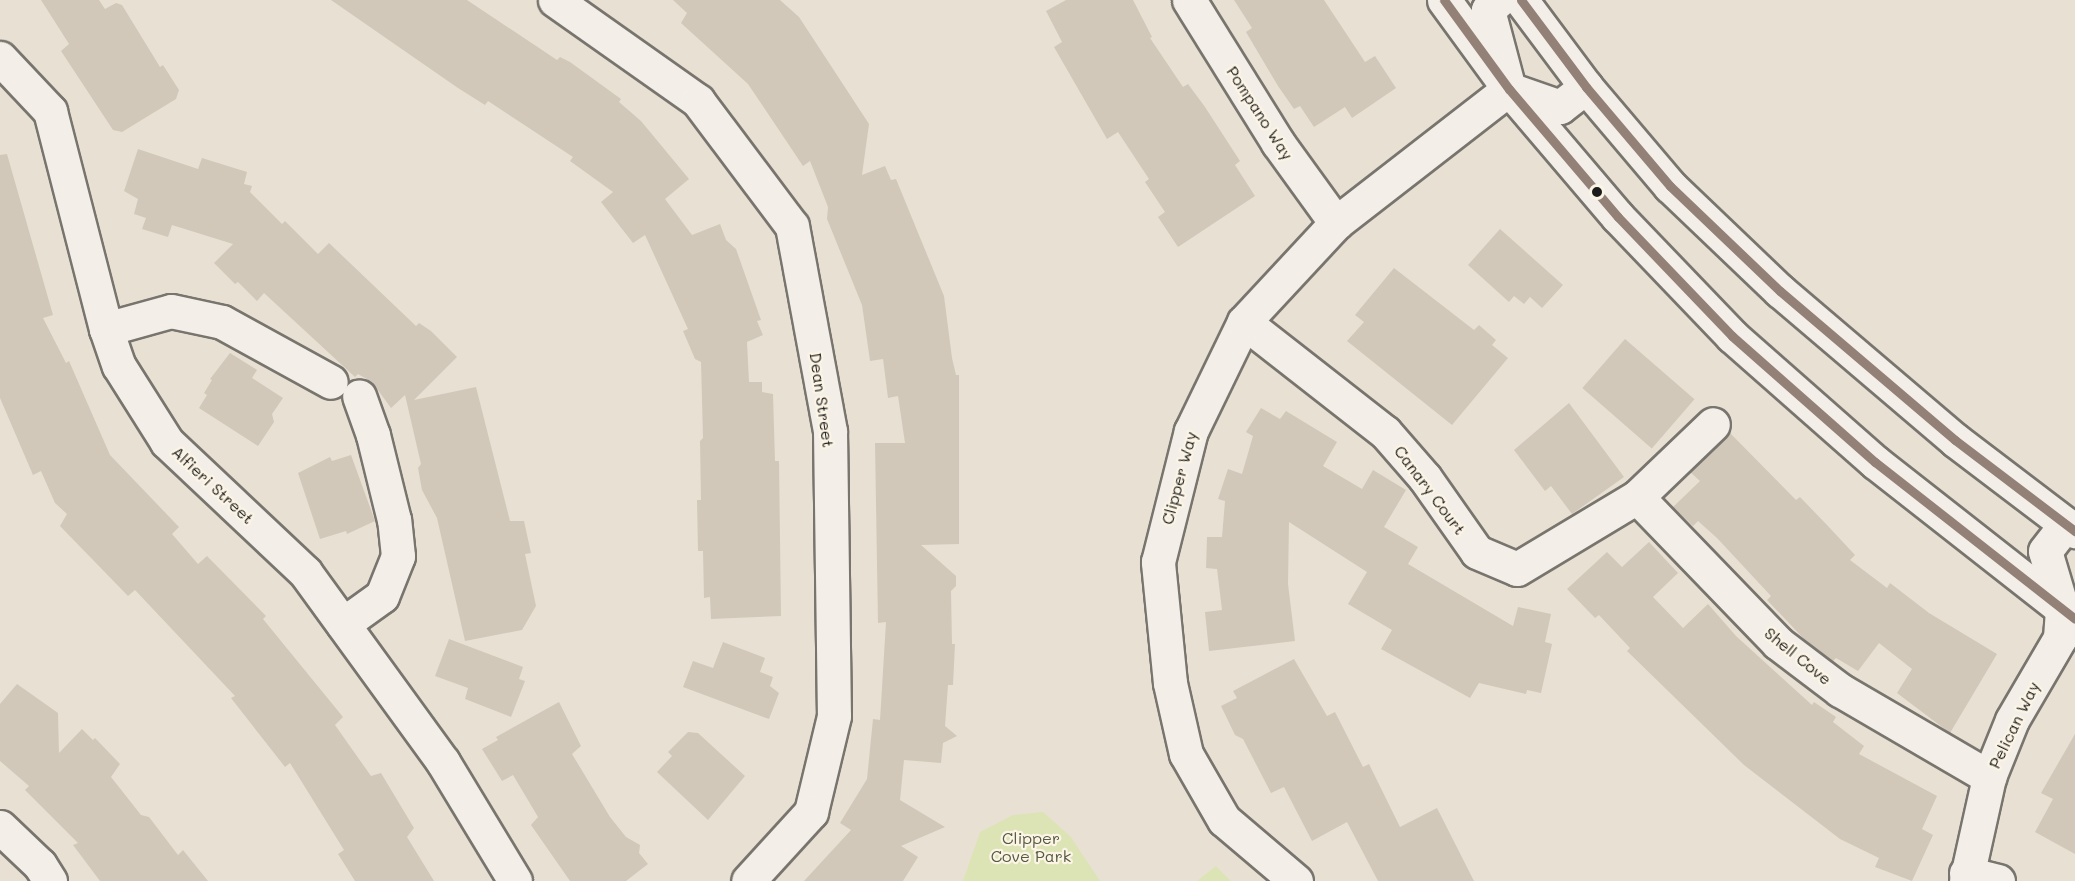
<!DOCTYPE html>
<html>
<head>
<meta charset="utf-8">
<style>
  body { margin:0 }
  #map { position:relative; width:2075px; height:881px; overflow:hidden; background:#e8e0d3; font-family:Mali,sans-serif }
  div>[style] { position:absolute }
  .green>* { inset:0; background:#dce4b5 }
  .building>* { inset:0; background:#d1c8b9; transform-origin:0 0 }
  .roads { filter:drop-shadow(2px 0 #78746e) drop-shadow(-2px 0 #78746e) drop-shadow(0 2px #78746e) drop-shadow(0 -2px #78746e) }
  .minor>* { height:33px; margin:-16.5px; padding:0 16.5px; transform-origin:16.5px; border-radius:16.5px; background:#f3efe8 }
  .major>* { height:33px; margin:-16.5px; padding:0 16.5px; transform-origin:16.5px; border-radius:16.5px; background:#f3efe8 }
  .bus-1>* { height:9px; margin:-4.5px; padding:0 4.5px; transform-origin:4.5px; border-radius:4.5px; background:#938177 }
  .dots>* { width:16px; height:16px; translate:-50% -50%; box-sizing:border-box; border:3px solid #fcf5e5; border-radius:50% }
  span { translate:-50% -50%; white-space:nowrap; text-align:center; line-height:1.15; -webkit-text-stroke:4.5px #fcf5e5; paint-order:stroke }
  .street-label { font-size:16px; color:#1c1c1c }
  .park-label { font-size:16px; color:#535942 }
</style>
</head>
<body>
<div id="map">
  <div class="green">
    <div style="clip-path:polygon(1043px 812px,1071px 837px,1100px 881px,963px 881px,980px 832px,1013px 815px)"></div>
    <div style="clip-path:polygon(1216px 866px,1231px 881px,1197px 881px)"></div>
  </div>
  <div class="building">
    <div style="clip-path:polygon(41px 0,99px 0,105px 9px,116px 3px,122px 5px,160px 67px,163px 65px,179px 90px,176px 99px,122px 132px,113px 130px,61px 51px,69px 44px)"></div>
    <div style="clip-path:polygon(331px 0,467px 0,557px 60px,560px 57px,570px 62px,621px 99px,619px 102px,641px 121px,689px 179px,665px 199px,692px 235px,720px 224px,726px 240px,736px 249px,761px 320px,757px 321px,763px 335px,747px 342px,749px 382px,762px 382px,762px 392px,773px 394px,775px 461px,779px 461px,781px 616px,711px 619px,710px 597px,704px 598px,703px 551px,698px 551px,697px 500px,701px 500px,700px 441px,703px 438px,701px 362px,695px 359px,683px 331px,688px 329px,645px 235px,633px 243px,601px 202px,613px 192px,570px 161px,573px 157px,488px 101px,485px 105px,458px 88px)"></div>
    <div style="clip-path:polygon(673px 0,780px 0,799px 17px,869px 124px,862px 175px,885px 166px,891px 180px,896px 179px,944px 296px,952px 358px,956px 375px,959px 375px,959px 544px,921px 545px,956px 576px,956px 586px,951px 591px,952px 644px,955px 644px,953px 685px,948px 685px,945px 726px,957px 736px,943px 743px,941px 763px,904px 760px,900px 800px,945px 827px,901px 846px,918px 857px,903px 881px,804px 881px,851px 830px,840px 823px,867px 779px,873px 719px,880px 720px,886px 622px,878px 623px,875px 443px,905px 443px,898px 396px,888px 398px,883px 359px,870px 361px,862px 305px,827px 219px,828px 207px,810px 161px,803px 166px,748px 84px,681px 23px,687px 13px)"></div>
    <div style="clip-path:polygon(1066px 0,1133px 0,1152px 37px,1150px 38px,1183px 87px,1188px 84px,1205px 107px,1240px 161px,1235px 165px,1255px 196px,1178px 247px,1158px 217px,1165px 212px,1145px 182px,1149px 179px,1118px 132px,1107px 139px,1054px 47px,1062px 42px,1046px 11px)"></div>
    <div style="clip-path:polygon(1234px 0,1324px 0,1365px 62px,1375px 56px,1396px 88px,1352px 118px,1345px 107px,1314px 127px,1300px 106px,1294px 109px,1278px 86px,1246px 32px,1252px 28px)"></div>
    <div style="clip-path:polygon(138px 149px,198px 169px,202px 158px,247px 172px,244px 184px,252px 186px,250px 192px,282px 224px,285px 221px,318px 254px,329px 243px,416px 326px,419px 323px,431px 331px,457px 357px,414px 400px,476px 387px,510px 521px,524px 521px,531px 553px,525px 554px,536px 606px,522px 630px,465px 641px,437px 518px,422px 490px,418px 468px,421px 464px,405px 395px,391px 408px,372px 382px,358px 374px,355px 377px,264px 293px,257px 301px,238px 282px,235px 284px,214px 263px,233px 244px,172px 225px,168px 237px,142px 229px,146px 218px,134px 214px,138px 199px,124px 191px)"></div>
    <div style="clip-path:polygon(7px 154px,53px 315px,43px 318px,66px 363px,69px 361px,110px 455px,179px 527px,172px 534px,198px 564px,207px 556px,266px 616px,263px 619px,343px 717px,335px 725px,371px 776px,381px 773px,414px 828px,407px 837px,434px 881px,355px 881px,338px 854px,344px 850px,290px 763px,285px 767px,231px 698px,235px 696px,135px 590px,128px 596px,60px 526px,67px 514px,55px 503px,41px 471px,33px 475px,0 398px,0 155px)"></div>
    <div style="clip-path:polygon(1500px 229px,1563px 285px,1542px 308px,1530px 297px,1524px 304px,1514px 296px,1509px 302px,1468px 265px)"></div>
    <div style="clip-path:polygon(1394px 268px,1474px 330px,1479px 325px,1496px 340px,1492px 345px,1508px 358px,1452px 425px,1347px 341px,1364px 322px,1355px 315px)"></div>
    <div style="left:1625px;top:339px;width:92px;height:65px;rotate:41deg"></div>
    <div style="clip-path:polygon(230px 353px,257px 370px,252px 378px,283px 398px,272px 414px,274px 422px,258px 446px,199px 408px,207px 395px,204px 393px,212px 380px,210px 379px)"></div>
    <div style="clip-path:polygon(1569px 403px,1624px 477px,1572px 514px,1551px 486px,1545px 491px,1514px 450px)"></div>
    <div style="clip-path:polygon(1261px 408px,1280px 419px,1286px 411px,1337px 442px,1323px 466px,1362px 489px,1373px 470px,1406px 490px,1384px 527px,1418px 547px,1408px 564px,1513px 626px,1518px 607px,1551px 614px,1545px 642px,1552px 644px,1541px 693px,1527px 690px,1526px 694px,1479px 683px,1470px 698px,1381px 649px,1392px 630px,1348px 604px,1367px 572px,1289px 522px,1288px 584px,1295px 641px,1209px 651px,1205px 612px,1222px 610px,1217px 569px,1206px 568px,1207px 537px,1222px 537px,1225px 501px,1218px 499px,1228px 469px,1242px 474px,1253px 436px,1246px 432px)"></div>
    <div style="clip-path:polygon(1730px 433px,1796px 500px,1800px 497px,1827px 525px,1855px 555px,1850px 560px,1887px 588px,1890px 583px,1929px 613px,1997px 654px,1950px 733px,1897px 693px,1912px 669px,1879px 643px,1858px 671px,1836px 658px,1833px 661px,1805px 640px,1767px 600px,1771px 596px,1717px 538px,1698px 521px,1693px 526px,1673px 507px,1700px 481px,1690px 472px)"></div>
    <div style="clip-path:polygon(351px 455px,375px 521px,347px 534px,346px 531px,320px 539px,298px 473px,330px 457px,332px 461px)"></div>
    <div style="clip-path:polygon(1649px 542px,1678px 573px,1653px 597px,1683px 628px,1708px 604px,1736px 636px,1812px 705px,1814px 702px,1836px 717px,1833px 722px,1864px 746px,1859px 754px,1937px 796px,1922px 829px,1933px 835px,1912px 881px,1875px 867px,1879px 858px,1840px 839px,1744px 765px,1627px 651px,1630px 648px,1599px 615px,1595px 618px,1567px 589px,1607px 552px,1622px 567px)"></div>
    <div style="clip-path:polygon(449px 639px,523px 667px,519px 679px,525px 681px,511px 717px,465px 699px,468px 688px,435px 676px)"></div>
    <div style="clip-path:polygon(723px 642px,765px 658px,760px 672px,773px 677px,770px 686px,779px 693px,769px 719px,683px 687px,693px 661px,713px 668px)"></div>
    <div style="clip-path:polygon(1294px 659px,1327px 716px,1335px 712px,1363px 767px,1369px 764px,1400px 827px,1437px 808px,1474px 881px,1378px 881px,1347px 822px,1312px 841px,1284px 787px,1271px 793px,1243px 739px,1235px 735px,1221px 706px,1237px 698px,1233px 691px)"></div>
    <div style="clip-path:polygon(17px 684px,58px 713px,59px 753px,82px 729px,93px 740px,95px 738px,120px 764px,111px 777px,141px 815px,149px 817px,178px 855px,183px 850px,208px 881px,100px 881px,73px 845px,78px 843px,25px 790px,29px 786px,0 761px,0 704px)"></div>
    <div style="clip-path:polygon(559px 702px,581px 746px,572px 754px,610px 817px,626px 837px,640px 845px,639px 853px,648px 864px,626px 881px,570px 881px,531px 825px,538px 817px,513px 775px,502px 781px,482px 749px,498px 740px,496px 737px)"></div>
    <div style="clip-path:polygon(688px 732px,698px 733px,745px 776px,708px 820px,657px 772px,672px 756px,668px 752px)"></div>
    <div style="clip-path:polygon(2075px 734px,2075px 854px,2035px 832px,2053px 799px,2041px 793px)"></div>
  </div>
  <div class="roads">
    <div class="minor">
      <div style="left:555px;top:0;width:175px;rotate:35.2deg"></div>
      <div style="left:698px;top:101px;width:156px;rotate:53.1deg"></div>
      <div style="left:792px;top:226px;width:208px;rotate:79.5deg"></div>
      <div style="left:830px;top:431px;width:285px;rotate:89.2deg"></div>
      <div style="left:834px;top:716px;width:99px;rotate:103.5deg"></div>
      <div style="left:811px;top:812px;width:93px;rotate:132.4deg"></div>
      <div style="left:1189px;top:0;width:168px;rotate:58.1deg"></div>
      <div style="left:1278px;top:143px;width:99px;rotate:54.1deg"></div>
      <div style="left:0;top:58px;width:73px;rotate:46.7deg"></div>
      <div style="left:50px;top:111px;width:225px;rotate:75.6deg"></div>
      <div style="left:106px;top:329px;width:39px;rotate:71deg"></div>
      <div style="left:119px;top:366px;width:90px;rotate:57.7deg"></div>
      <div style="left:167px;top:442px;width:190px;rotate:43.3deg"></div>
      <div style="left:305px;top:572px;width:235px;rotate:54deg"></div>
      <div style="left:443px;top:762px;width:139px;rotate:58.8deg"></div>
      <div style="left:1244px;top:322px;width:179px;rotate:38deg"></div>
      <div style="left:1385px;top:432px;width:61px;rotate:49deg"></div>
      <div style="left:1425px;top:478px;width:90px;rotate:54.9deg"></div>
      <div style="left:1477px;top:552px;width:43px;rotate:23deg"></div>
      <div style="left:1517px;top:569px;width:140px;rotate:-31deg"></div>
      <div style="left:1637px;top:497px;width:105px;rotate:-43.8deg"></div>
      <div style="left:106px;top:329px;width:67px;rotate:-15.5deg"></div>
      <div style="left:171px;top:311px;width:52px;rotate:12.2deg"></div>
      <div style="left:222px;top:322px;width:124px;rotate:28.8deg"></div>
      <div style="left:1637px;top:497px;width:203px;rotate:46deg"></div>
      <div style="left:1778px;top:643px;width:78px;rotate:37.2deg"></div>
      <div style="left:1840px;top:690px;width:173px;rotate:30.3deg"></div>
      <div style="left:343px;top:624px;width:48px;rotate:-35.7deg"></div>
      <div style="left:382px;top:596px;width:43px;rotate:-68.2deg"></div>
      <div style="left:398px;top:556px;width:36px;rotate:-96deg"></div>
      <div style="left:394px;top:520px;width:88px;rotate:-103.9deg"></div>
      <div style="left:373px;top:435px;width:41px;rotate:-109.7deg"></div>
      <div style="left:0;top:827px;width:55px;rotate:43.5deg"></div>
      <div style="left:40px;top:865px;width:19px;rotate:58deg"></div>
      <div style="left:1966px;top:873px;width:33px;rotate:14deg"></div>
      <div style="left:1296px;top:881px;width:94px;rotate:-139.7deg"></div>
      <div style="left:1224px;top:820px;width:76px;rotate:-119.9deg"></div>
      <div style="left:1186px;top:754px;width:73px;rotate:-102.7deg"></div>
      <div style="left:1170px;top:683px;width:122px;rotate:-95.7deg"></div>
      <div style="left:1158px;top:562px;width:135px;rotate:-75.9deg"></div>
      <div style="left:1191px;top:431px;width:121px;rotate:-64.1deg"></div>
      <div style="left:1244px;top:322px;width:135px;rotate:-47.1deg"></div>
      <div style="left:1336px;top:223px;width:219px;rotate:-37.8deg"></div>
      <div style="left:1966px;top:881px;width:107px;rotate:-77.5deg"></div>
      <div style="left:1989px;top:777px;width:61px;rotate:-68deg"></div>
      <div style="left:2012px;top:720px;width:95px;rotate:-59.7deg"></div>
      <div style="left:2060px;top:638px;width:30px;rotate:-86deg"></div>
    </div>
    <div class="major">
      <div style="left:1444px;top:0;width:110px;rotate:53.9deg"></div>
      <div style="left:1509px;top:89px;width:168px;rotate:49.6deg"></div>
      <div style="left:1618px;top:217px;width:165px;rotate:46.2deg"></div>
      <div style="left:1732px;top:336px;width:191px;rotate:41.4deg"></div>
      <div style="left:1875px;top:462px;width:254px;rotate:38.1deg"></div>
      <div style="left:1499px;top:0;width:15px;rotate:138deg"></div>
      <div style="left:1488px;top:10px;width:82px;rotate:75.1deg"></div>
      <div style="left:1509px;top:89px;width:54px;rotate:19.4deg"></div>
      <div style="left:1560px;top:107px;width:33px;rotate:-38deg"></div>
      <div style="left:1521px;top:0;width:109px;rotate:53.2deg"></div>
      <div style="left:1586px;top:87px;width:130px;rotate:49.7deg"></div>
      <div style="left:1670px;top:186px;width:152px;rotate:43.7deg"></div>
      <div style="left:1780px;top:291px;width:230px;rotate:40.4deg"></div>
      <div style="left:1955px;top:440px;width:151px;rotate:37.2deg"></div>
      <div style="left:2065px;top:608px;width:3px;rotate:180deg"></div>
      <div style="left:2062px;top:608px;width:59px;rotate:-106.6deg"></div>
      <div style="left:2045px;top:551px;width:34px;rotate:-52deg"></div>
    </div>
  </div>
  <div class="bus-1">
    <div style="left:1444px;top:0;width:110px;rotate:53.9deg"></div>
    <div style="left:1509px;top:89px;width:168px;rotate:49.6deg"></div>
    <div style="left:1618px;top:217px;width:165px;rotate:46.2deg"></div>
    <div style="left:1732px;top:336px;width:191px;rotate:41.4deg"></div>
    <div style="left:1875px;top:462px;width:254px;rotate:38.1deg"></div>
    <div style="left:1521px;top:0;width:109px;rotate:53.2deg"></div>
    <div style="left:1586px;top:87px;width:130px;rotate:49.7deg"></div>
    <div style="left:1670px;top:186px;width:152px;rotate:43.7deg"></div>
    <div style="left:1780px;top:291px;width:230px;rotate:40.4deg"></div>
    <div style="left:1955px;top:440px;width:151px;rotate:37.2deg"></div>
  </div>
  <div class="dots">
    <div style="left:1597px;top:192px;background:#1c1c1c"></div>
  </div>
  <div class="street-label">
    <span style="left:1260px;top:113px;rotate:57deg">Pompano Way</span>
    <span style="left:822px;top:400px;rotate:82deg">Dean Street</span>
    <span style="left:1179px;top:478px;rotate:-75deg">Clipper Way</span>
    <span style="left:213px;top:485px;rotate:43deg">Alfieri Street</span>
    <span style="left:1430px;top:490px;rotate:53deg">Canary Court</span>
    <span style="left:1798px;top:656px;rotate:39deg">Shell Cove</span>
    <span style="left:2014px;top:725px;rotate:-64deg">Pelican Way</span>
  </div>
  <div class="park-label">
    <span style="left:1031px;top:847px">Clipper<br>Cove Park</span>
  </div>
</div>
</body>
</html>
